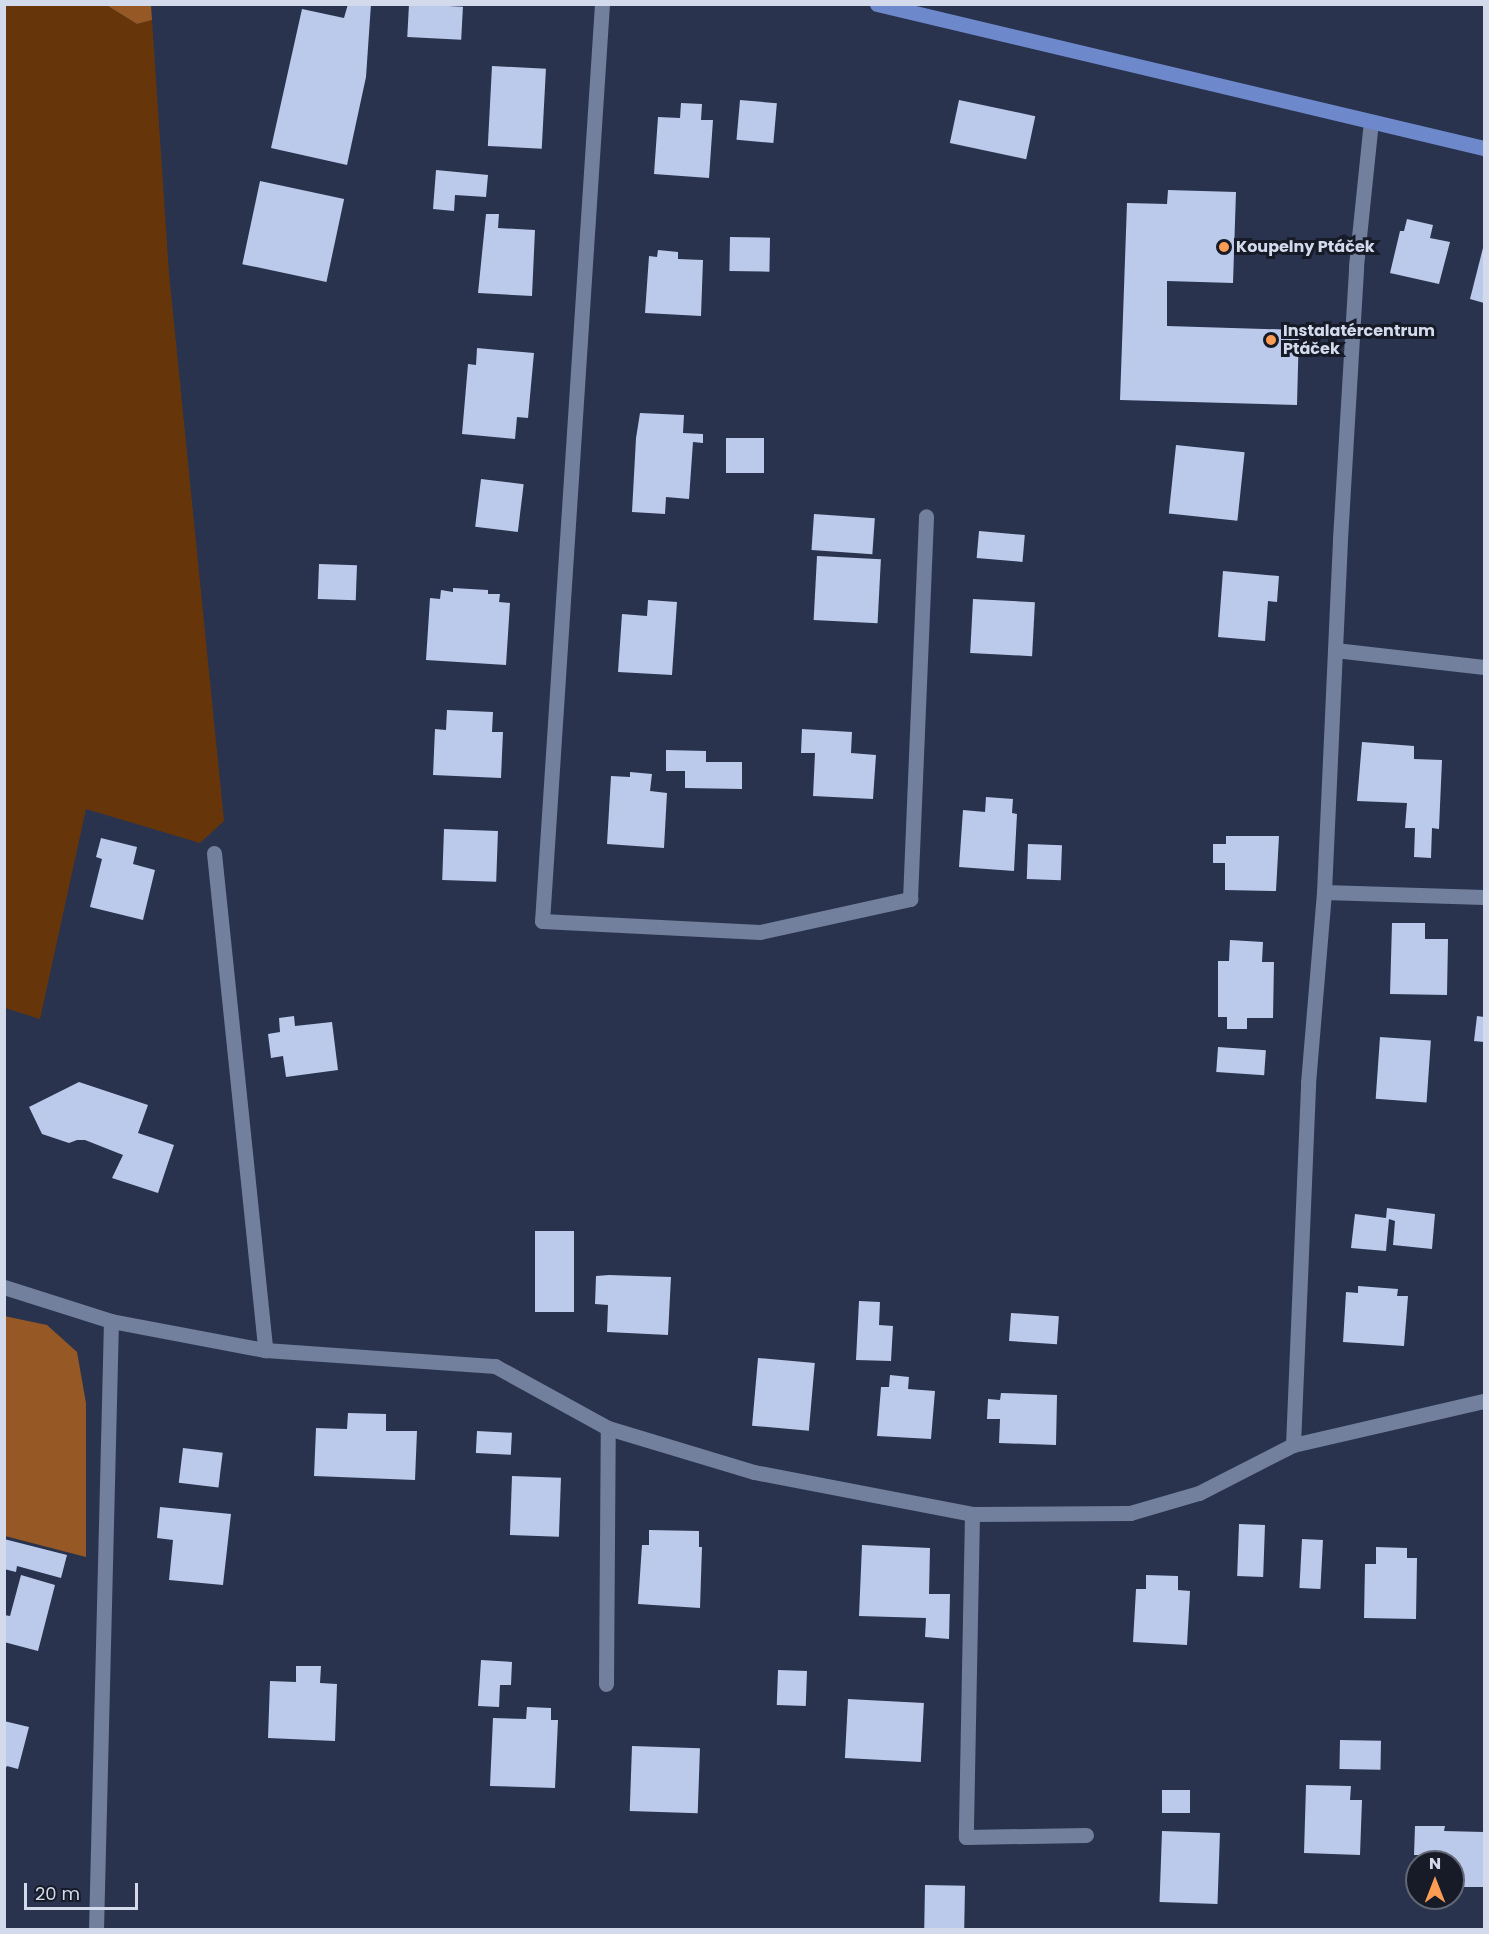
<!DOCTYPE html>
<html>
<head>
<meta charset="utf-8">
<style>
  body { margin:0 }
  #map { position:relative; width:1489px; height:1934px; overflow:hidden; background:#29334d; font-family:Poppins,sans-serif }
  div>[style] { position:absolute }
  .green>* { inset:0; background:#66360a }
  .forest>* { inset:0; background:#965824 }
  .building>* { inset:0; background:#bbc9eb; transform-origin:0 0 }
  .minor>* { height:15px; margin:-7.5px; padding:0 7.5px; transform-origin:7.5px; border-radius:7.5px; background:#727f9d }
  .major>* { height:15px; margin:-7.5px; padding:0 7.5px; transform-origin:7.5px; border-radius:7.5px; background:#6e88cc }
  .dots>* { width:16px; height:16px; translate:-50% -50%; box-sizing:border-box; border:3px solid #161b27; border-radius:50% }
  span { translate:-50% -50%; white-space:nowrap; text-align:center; line-height:1.15; -webkit-text-stroke:6px #161b27; paint-order:stroke }
  .poi-label { font-size:16px; color:#d3daeb; font-weight:700 }
  .left { translate:0 -50%; text-align:left }
  .frame { position:absolute; inset:0; border:6px solid #d3daeb; pointer-events:none }
  .north { position:absolute; left:1405px; top:1850px; width:60px; height:60px; box-sizing:border-box; background:#161b27; border:2px solid #626775; border-radius:50%; rotate:0deg; font-size:16px; font-weight:700; line-height:24px; text-align:center; color:#d3daeb }
  .north::after { content:''; display:block; margin:auto; width:21px; height:27px; background:#fc9d53; clip-path:polygon(50% 0,100% 100%,50% 72%,0 100%) }
  .scale { position:absolute; left:24px; top:1883px; width:114px; height:27px; box-sizing:border-box; border:3px solid #d3daeb; border-top:0; padding-left:8px; font-size:18px; line-height:21px; white-space:nowrap; color:#d3daeb; -webkit-text-stroke:4px #161b27; paint-order:stroke }
</style>
</head>
<body>
<div id="map">
  <div class="green">
    <div style="clip-path:polygon(5px 5px,108px 6px,137px 24px,152px 20px,169px 273px,224px 821px,200px 843px,86px 809px,40px 1019px,5px 1008px)"></div>
  </div>
  <div class="forest">
    <div style="clip-path:polygon(53px 5px,151px 5px,152px 20px,137px 24px,108px 6px)"></div>
    <div style="clip-path:polygon(4px 1316px,47px 1325px,77px 1352px,86px 1403px,86px 1557px,5px 1536px)"></div>
  </div>
  <div class="building">
    <div style="clip-path:polygon(348px 4px,371px 4px,366px 77px,347px 165px,271px 148px,302px 9px,344px 18px)"></div>
    <div style="left:409px;top:4px;width:54px;height:33px;rotate:3deg"></div>
    <div style="left:492px;top:66px;width:54px;height:80px;rotate:3deg"></div>
    <div style="left:740px;top:100px;width:37px;height:40px;rotate:5deg"></div>
    <div style="left:959px;top:100px;width:78px;height:44px;rotate:12deg"></div>
    <div style="clip-path:polygon(681px 103px,702px 104px,701px 120px,713px 120px,709px 178px,654px 174px,658px 117px,680px 118px)"></div>
    <div style="clip-path:polygon(436px 170px,488px 175px,486px 197px,455px 195px,454px 211px,433px 209px)"></div>
    <div style="left:260px;top:181px;width:86px;height:85px;rotate:12deg"></div>
    <div style="clip-path:polygon(1168px 190px,1236px 192px,1233px 283px,1167px 281px,1167px 326px,1299px 330px,1297px 405px,1120px 400px,1127px 203px,1167px 204px)"></div>
    <div style="clip-path:polygon(486px 214px,499px 214px,498px 228px,535px 230px,532px 296px,478px 293px)"></div>
    <div style="clip-path:polygon(1407px 219px,1433px 225px,1430px 238px,1450px 242px,1439px 284px,1390px 273px,1400px 231px,1404px 231px)"></div>
    <div style="left:730px;top:237px;width:40px;height:34px;rotate:1deg"></div>
    <div style="clip-path:polygon(1484px 244px,1484px 303px,1470px 299px)"></div>
    <div style="clip-path:polygon(658px 250px,678px 252px,678px 259px,703px 260px,701px 316px,645px 313px,649px 256px,657px 257px)"></div>
    <div style="clip-path:polygon(477px 348px,534px 353px,528px 418px,517px 417px,515px 439px,462px 434px,468px 364px,476px 365px)"></div>
    <div style="clip-path:polygon(640px 413px,684px 415px,683px 433px,703px 434px,703px 443px,693px 442px,689px 499px,666px 497px,665px 514px,632px 512px,636px 438px)"></div>
    <div style="left:726px;top:438px;width:38px;height:35px"></div>
    <div style="left:1176px;top:445px;width:69px;height:69px;rotate:6deg"></div>
    <div style="left:481px;top:479px;width:43px;height:48px;rotate:7deg"></div>
    <div style="left:814px;top:514px;width:61px;height:36px;rotate:4deg"></div>
    <div style="left:979px;top:531px;width:46px;height:27px;rotate:5deg"></div>
    <div style="left:817px;top:556px;width:64px;height:64px;rotate:3deg"></div>
    <div style="left:319px;top:564px;width:38px;height:35px;rotate:2deg"></div>
    <div style="clip-path:polygon(1223px 571px,1279px 576px,1277px 602px,1268px 601px,1265px 641px,1218px 637px)"></div>
    <div style="clip-path:polygon(453px 588px,488px 590px,488px 594px,500px 594px,499px 602px,510px 603px,506px 665px,426px 660px,430px 598px,440px 599px,441px 590px,453px 592px)"></div>
    <div style="left:973px;top:599px;width:62px;height:54px;rotate:3deg"></div>
    <div style="clip-path:polygon(648px 600px,677px 602px,672px 675px,618px 672px,622px 614px,647px 616px)"></div>
    <div style="clip-path:polygon(447px 710px,493px 712px,492px 732px,503px 732px,501px 778px,433px 775px,435px 729px,446px 730px)"></div>
    <div style="clip-path:polygon(802px 729px,852px 732px,851px 753px,876px 755px,873px 799px,813px 796px,815px 753px,801px 753px)"></div>
    <div style="clip-path:polygon(1362px 742px,1414px 746px,1414px 759px,1442px 760px,1439px 829px,1432px 828px,1431px 858px,1414px 857px,1415px 828px,1405px 828px,1407px 803px,1357px 801px)"></div>
    <div style="clip-path:polygon(666px 750px,706px 751px,706px 762px,742px 762px,742px 789px,685px 788px,685px 771px,666px 771px)"></div>
    <div style="clip-path:polygon(630px 772px,652px 774px,650px 791px,667px 793px,664px 848px,607px 844px,611px 776px,630px 777px)"></div>
    <div style="clip-path:polygon(986px 797px,1013px 799px,1012px 813px,1017px 814px,1014px 871px,959px 867px,963px 810px,985px 812px)"></div>
    <div style="left:444px;top:829px;width:54px;height:51px;rotate:2deg"></div>
    <div style="clip-path:polygon(1226px 836px,1279px 836px,1276px 891px,1225px 890px,1225px 863px,1213px 863px,1213px 844px,1226px 844px)"></div>
    <div style="clip-path:polygon(101px 838px,137px 847px,133px 864px,155px 870px,143px 920px,90px 907px,102px 859px,96px 857px)"></div>
    <div style="left:1028px;top:844px;width:34px;height:35px;rotate:2deg"></div>
    <div style="clip-path:polygon(1392px 923px,1425px 923px,1425px 939px,1448px 939px,1447px 995px,1390px 994px)"></div>
    <div style="clip-path:polygon(1230px 940px,1263px 942px,1262px 962px,1274px 962px,1273px 1018px,1247px 1018px,1247px 1029px,1227px 1029px,1227px 1017px,1218px 1017px,1218px 961px,1229px 961px)"></div>
    <div style="clip-path:polygon(294px 1016px,295px 1026px,332px 1022px,338px 1070px,286px 1077px,283px 1056px,271px 1058px,268px 1034px,280px 1032px,279px 1018px)"></div>
    <div style="clip-path:polygon(1477px 1016px,1484px 1017px,1484px 1042px,1474px 1041px)"></div>
    <div style="left:1380px;top:1037px;width:51px;height:62px;rotate:4deg"></div>
    <div style="left:1218px;top:1047px;width:48px;height:25px;rotate:4deg"></div>
    <div style="clip-path:polygon(79px 1082px,148px 1105px,138px 1133px,174px 1145px,158px 1193px,112px 1178px,123px 1155px,85px 1140px,77px 1140px,69px 1143px,42px 1134px,29px 1107px)"></div>
    <div style="clip-path:polygon(1387px 1208px,1435px 1214px,1432px 1249px,1393px 1245px,1395px 1221px,1389px 1219px,1386px 1251px,1351px 1248px,1355px 1214px,1386px 1218px)"></div>
    <div style="left:535px;top:1231px;width:39px;height:81px"></div>
    <div style="clip-path:polygon(609px 1275px,671px 1277px,668px 1335px,607px 1332px,608px 1305px,595px 1304px,596px 1276px)"></div>
    <div style="clip-path:polygon(1358px 1286px,1398px 1289px,1397px 1296px,1408px 1296px,1404px 1346px,1343px 1342px,1346px 1292px,1358px 1293px)"></div>
    <div style="clip-path:polygon(859px 1301px,880px 1302px,879px 1325px,893px 1326px,891px 1361px,856px 1360px)"></div>
    <div style="left:1011px;top:1313px;width:48px;height:28px;rotate:4deg"></div>
    <div style="left:758px;top:1358px;width:57px;height:68px;rotate:5deg"></div>
    <div style="clip-path:polygon(890px 1375px,909px 1377px,908px 1389px,935px 1391px,931px 1439px,877px 1436px,881px 1387px,889px 1387px)"></div>
    <div style="clip-path:polygon(1001px 1393px,1057px 1395px,1056px 1445px,999px 1443px,1000px 1419px,987px 1419px,988px 1399px,1000px 1400px)"></div>
    <div style="clip-path:polygon(348px 1413px,386px 1414px,386px 1431px,417px 1431px,415px 1480px,314px 1476px,316px 1428px,347px 1429px)"></div>
    <div style="left:477px;top:1431px;width:35px;height:22px;rotate:3deg"></div>
    <div style="left:183px;top:1448px;width:40px;height:35px;rotate:7deg"></div>
    <div style="left:512px;top:1476px;width:49px;height:59px;rotate:2deg"></div>
    <div style="clip-path:polygon(160px 1507px,231px 1514px,223px 1585px,169px 1580px,173px 1540px,157px 1538px)"></div>
    <div style="left:1239px;top:1524px;width:26px;height:52px;rotate:2deg"></div>
    <div style="clip-path:polygon(649px 1530px,699px 1531px,699px 1547px,702px 1547px,700px 1608px,638px 1604px,642px 1545px,649px 1545px)"></div>
    <div style="clip-path:polygon(4px 1539px,67px 1555px,61px 1578px,17px 1566px,16px 1572px,4px 1569px)"></div>
    <div style="left:1302px;top:1539px;width:21px;height:49px;rotate:3deg"></div>
    <div style="clip-path:polygon(862px 1545px,930px 1548px,929px 1594px,950px 1594px,949px 1639px,925px 1637px,926px 1618px,859px 1616px)"></div>
    <div style="clip-path:polygon(1376px 1547px,1407px 1548px,1407px 1558px,1417px 1558px,1416px 1619px,1364px 1618px,1365px 1564px,1376px 1564px)"></div>
    <div style="clip-path:polygon(21px 1575px,55px 1585px,38px 1651px,4px 1642px,4px 1615px,10px 1616px)"></div>
    <div style="clip-path:polygon(1146px 1575px,1178px 1576px,1178px 1590px,1190px 1591px,1187px 1645px,1133px 1642px,1136px 1589px,1146px 1589px)"></div>
    <div style="clip-path:polygon(481px 1660px,512px 1662px,511px 1685px,500px 1685px,499px 1707px,478px 1706px)"></div>
    <div style="clip-path:polygon(296px 1666px,321px 1666px,320px 1683px,337px 1684px,335px 1741px,268px 1738px,270px 1681px,296px 1682px)"></div>
    <div style="left:778px;top:1670px;width:29px;height:35px;rotate:2deg"></div>
    <div style="left:848px;top:1699px;width:76px;height:59px;rotate:3deg"></div>
    <div style="clip-path:polygon(527px 1707px,551px 1708px,551px 1720px,558px 1720px,555px 1788px,490px 1786px,493px 1718px,526px 1719px)"></div>
    <div style="clip-path:polygon(4px 1721px,29px 1727px,18px 1769px,7px 1766px,4px 1771px)"></div>
    <div style="left:1340px;top:1740px;width:41px;height:29px;rotate:1deg"></div>
    <div style="left:632px;top:1746px;width:68px;height:65px;rotate:2deg"></div>
    <div style="clip-path:polygon(1306px 1785px,1351px 1786px,1350px 1800px,1362px 1800px,1360px 1855px,1304px 1853px)"></div>
    <div style="left:1162px;top:1790px;width:28px;height:23px"></div>
    <div style="clip-path:polygon(1415px 1826px,1445px 1826px,1444px 1831px,1484px 1832px,1483px 1887px,1453px 1887px,1453px 1862px,1424px 1862px,1424px 1855px,1414px 1855px)"></div>
    <div style="left:1162px;top:1831px;width:58px;height:71px;rotate:2deg"></div>
    <div style="left:925px;top:1885px;width:40px;height:45px;rotate:1deg"></div>
  </div>
  <div class="minor">
    <div style="left:602px;top:4px;width:919px;rotate:93.74deg"></div>
    <div style="left:542px;top:921px;width:218px;rotate:2.9deg"></div>
    <div style="left:760px;top:932px;width:154px;rotate:-12.4deg"></div>
    <div style="left:910px;top:899px;width:383px;rotate:-87.6deg"></div>
    <div style="left:1335px;top:650px;width:150px;rotate:6.5deg"></div>
    <div style="left:214px;top:853px;width:500px;rotate:84.1deg"></div>
    <div style="left:1324px;top:892px;width:160px;rotate:1.8deg"></div>
    <div style="left:4px;top:1287px;width:112px;rotate:17.6deg"></div>
    <div style="left:111px;top:1321px;width:157px;rotate:10.7deg"></div>
    <div style="left:265px;top:1350px;width:231px;rotate:4deg"></div>
    <div style="left:495px;top:1366px;width:129px;rotate:28.8deg"></div>
    <div style="left:608px;top:1428px;width:152px;rotate:16.8deg"></div>
    <div style="left:754px;top:1472px;width:222px;rotate:10.9deg"></div>
    <div style="left:972px;top:1514px;width:158px;rotate:-0.4deg"></div>
    <div style="left:1130px;top:1513px;width:72px;rotate:-16.2deg"></div>
    <div style="left:1199px;top:1493px;width:106px;rotate:-27.1deg"></div>
    <div style="left:1293px;top:1445px;width:196px;rotate:-13deg"></div>
    <div style="left:1293px;top:1445px;width:362px;rotate:-87.6deg"></div>
    <div style="left:1308px;top:1083px;width:192px;rotate:-85.2deg"></div>
    <div style="left:1324px;top:892px;width:353px;rotate:-87.4deg"></div>
    <div style="left:1340px;top:539px;width:273px;rotate:-86.6deg"></div>
    <div style="left:1356px;top:266px;width:145px;rotate:-84.1deg"></div>
    <div style="left:972px;top:1514px;width:323px;rotate:91.1deg"></div>
    <div style="left:966px;top:1837px;width:120px;rotate:-1deg"></div>
    <div style="left:606px;top:1684px;width:256px;rotate:-89.6deg"></div>
    <div style="left:96px;top:1930px;width:609px;rotate:-88.59deg"></div>
  </div>
  <div class="major">
    <div style="left:877px;top:4px;width:624px;rotate:13.35deg"></div>
  </div>
  <div class="dots">
    <div style="left:1224px;top:247px;background:#fc9d53"></div>
    <div style="left:1271px;top:340px;background:#fc9d53"></div>
  </div>
  <div class="poi-label">
    <span class="left" style="left:1236px;top:247px">Koupelny Ptáček</span>
    <span class="left" style="left:1283px;top:340px">Instalatércentrum<br>Ptáček</span>
  </div>
  <div class="frame"></div>
  <div class="north">N</div>
  <div class="scale">20 m</div>
</div>
</body>
</html>
